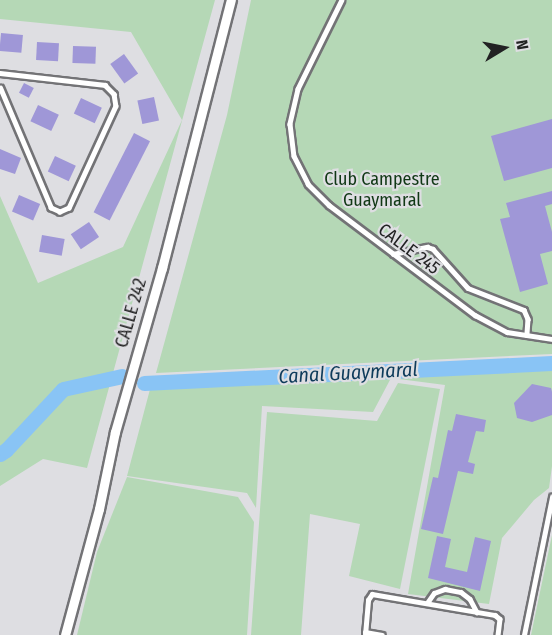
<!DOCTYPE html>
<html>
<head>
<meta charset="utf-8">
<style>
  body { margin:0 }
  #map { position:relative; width:552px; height:635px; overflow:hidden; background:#dedee2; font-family:"Fira Sans Condensed",sans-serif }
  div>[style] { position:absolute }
  .green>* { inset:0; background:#b5d8b6 }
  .river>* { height:15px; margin:-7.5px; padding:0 7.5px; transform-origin:7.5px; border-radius:7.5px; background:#89c4f5 }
  .building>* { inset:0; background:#9f97d7; transform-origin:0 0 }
  .roads { filter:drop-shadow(2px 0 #737376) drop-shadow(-2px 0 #737376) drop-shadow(0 2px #737376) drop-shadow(0 -2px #737376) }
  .service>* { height:4.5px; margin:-2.25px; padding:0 2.25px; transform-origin:2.25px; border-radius:2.25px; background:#fff }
  .minor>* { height:9px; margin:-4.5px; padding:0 4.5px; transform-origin:4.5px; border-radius:4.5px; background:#fff }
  span { translate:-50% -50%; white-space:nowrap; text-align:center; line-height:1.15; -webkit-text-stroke:4.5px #dedee2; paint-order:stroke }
  .park-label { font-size:18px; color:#103815 }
  .street-label { font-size:18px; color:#222223 }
  .water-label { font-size:20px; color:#0e3b5b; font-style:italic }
  .north { position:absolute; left:474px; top:18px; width:60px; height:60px; -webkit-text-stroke:4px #dedee2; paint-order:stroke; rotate:80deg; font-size:16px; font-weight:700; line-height:24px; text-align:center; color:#222223 }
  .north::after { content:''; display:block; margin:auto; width:21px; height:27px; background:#222223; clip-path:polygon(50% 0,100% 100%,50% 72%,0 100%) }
</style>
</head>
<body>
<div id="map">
  <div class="green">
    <div style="clip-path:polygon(0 0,215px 0,87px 468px,43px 459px,0 486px,0 196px,38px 283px,123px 247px,182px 120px,131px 32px,0 19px)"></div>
    <div style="clip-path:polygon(251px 0,552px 0,552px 354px,156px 373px,227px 115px)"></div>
    <div style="clip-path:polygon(552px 364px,552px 466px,549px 488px,534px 500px,502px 538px,489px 604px,408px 594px,445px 385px,391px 378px,373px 412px,262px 406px,256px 508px,247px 493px,127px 476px,153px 378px)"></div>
    <div style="clip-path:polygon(398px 383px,440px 389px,400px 589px,349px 576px,360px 524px,310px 514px,301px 635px,251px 635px,267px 412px,377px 421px)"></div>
    <div style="clip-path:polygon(127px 477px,238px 497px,254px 522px,247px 635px,77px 635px,97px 552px)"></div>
    <div style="clip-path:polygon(552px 535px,552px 635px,531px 635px)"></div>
  </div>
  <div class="river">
    <div style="left:144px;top:383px;width:408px;rotate:-2.8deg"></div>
    <div style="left:0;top:454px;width:7px;rotate:-34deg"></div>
    <div style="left:6px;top:450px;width:83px;rotate:-46.9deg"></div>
    <div style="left:63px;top:389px;width:60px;rotate:-12.4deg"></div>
  </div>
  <div class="building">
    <div style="left:1px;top:33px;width:22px;height:18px;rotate:5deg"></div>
    <div style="left:37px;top:42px;width:22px;height:18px;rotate:3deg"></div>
    <div style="left:73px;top:46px;width:23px;height:17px;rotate:2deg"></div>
    <div style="left:124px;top:54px;width:24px;height:17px;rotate:54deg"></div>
    <div style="left:24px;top:83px;width:11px;height:11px;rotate:27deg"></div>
    <div style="left:154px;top:97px;width:24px;height:17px;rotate:78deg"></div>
    <div style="left:81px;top:98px;width:23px;height:17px;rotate:25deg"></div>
    <div style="left:38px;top:105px;width:23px;height:18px;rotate:25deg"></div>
    <div style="clip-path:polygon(552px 119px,552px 168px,504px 181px,491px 136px)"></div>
    <div style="left:134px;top:133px;width:18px;height:89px;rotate:27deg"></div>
    <div style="clip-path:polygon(0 149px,21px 158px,15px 174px,0 169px)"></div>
    <div style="left:55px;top:156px;width:23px;height:17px;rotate:25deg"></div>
    <div style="clip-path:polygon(552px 191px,552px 204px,545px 206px,552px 232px,552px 251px,540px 254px,548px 284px,520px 292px,500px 219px,510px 217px,506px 203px)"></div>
    <div style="left:19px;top:195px;width:23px;height:18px;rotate:23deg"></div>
    <div style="left:89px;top:222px;width:18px;height:22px;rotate:56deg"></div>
    <div style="left:42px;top:235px;width:23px;height:17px;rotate:10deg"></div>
    <div style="clip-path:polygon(532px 384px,551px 388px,552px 392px,552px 415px,532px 422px,517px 418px,514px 403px)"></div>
    <div style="clip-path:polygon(456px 414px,486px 420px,484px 432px,476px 431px,468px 462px,475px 464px,473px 474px,458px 471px,443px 534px,421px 529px,433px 477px,438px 478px,448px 430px,452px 431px)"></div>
    <div style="clip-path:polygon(437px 536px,451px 539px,445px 567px,467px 572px,475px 537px,491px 541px,480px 591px,428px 578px)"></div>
  </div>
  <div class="roads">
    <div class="service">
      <div style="left:342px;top:0;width:99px;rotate:116.3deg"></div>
      <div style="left:298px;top:89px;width:36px;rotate:103deg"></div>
      <div style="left:290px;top:124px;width:32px;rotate:83deg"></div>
      <div style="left:294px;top:156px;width:31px;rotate:63deg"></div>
      <div style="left:308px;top:184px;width:30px;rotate:45deg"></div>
      <div style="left:329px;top:205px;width:183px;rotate:37deg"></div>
      <div style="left:475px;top:315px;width:36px;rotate:28deg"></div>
      <div style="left:507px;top:332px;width:46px;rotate:8.8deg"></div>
      <div style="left:0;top:73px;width:106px;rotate:6.5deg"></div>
      <div style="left:105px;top:85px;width:13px;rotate:45deg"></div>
      <div style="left:114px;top:94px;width:12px;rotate:81deg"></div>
      <div style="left:116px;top:106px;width:112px;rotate:114.7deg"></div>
      <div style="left:69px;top:208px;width:10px;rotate:156deg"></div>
      <div style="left:60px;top:212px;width:10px;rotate:-156deg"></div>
      <div style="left:51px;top:208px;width:130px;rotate:-113deg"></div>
      <div style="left:393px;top:254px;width:35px;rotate:-12deg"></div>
      <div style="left:427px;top:247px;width:6px;rotate:18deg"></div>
      <div style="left:433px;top:249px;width:52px;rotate:48.1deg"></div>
      <div style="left:468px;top:288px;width:60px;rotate:21.4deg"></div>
      <div style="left:524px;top:310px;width:10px;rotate:66deg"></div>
      <div style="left:528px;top:319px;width:16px;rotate:94deg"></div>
      <div style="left:427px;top:603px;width:12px;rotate:-55deg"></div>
      <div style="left:434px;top:593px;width:12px;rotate:-20deg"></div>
      <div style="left:445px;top:589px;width:16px;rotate:11deg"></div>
      <div style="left:461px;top:592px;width:11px;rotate:38deg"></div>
      <div style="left:470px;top:599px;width:15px;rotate:62deg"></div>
      <div style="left:365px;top:632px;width:17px;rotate:10deg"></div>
      <div style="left:365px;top:635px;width:35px;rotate:-85deg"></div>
      <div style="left:368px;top:600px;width:7px;rotate:-56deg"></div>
      <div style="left:372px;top:594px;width:125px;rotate:9.7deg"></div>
      <div style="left:495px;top:615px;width:6px;rotate:39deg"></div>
      <div style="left:500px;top:619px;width:16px;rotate:97deg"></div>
      <div style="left:524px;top:635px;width:141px;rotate:-78.5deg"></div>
    </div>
    <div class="minor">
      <div style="left:65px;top:635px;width:131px;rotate:-74.9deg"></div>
      <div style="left:99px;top:509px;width:79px;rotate:-78.3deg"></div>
      <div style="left:115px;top:432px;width:171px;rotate:-74deg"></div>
      <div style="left:162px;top:268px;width:277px;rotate:-75.6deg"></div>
    </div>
  </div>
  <div class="park-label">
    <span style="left:382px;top:190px">Club Campestre<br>Guaymaral</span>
  </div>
  <div class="street-label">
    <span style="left:409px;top:249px;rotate:37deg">CALLE 245</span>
    <span style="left:131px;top:313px;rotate:-74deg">CALLE 242</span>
  </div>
  <div class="water-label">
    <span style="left:348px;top:373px;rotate:-3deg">Canal Guaymaral</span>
  </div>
  <div class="north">N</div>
</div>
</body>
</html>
